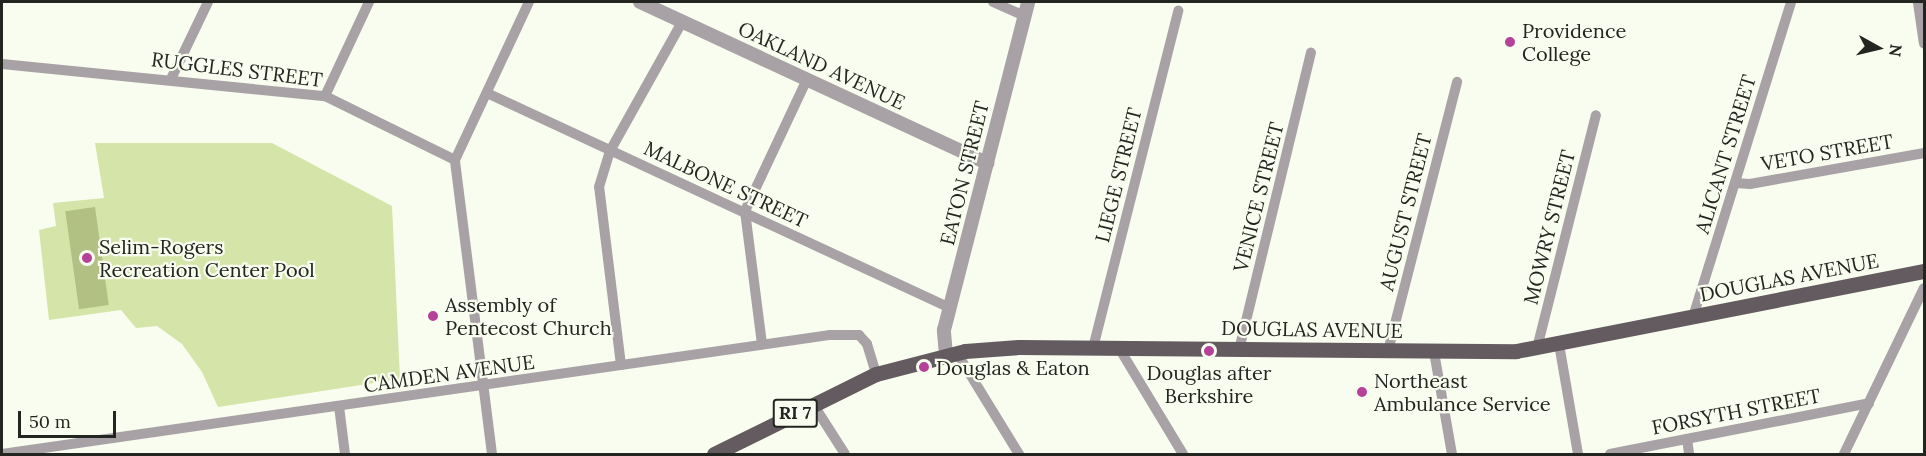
<!DOCTYPE html>
<html>
<head>
<meta charset="utf-8">
<style>
  body { margin:0 }
  #map { position:relative; width:1926px; height:456px; overflow:hidden; background:#f9fdef; font-family:Lora,serif }
  div>[style] { position:absolute }
  .green>* { inset:0; background:#d5e4a8 }
  .water>* { inset:0; background:#b2c084; transform-origin:0 0 }
  .minor>* { height:10px; margin:-5px; padding:0 5px; transform-origin:5px; border-radius:5px; background:#a8a2a6 }
  .tertiary>* { height:14px; margin:-7px; padding:0 7px; transform-origin:7px; border-radius:7px; background:#a8a2a6 }
  .primary>* { height:15px; margin:-7.5px; padding:0 7.5px; transform-origin:7.5px; border-radius:7.5px; background:#645b61 }
  .dots>* { width:16px; height:16px; translate:-50% -50%; box-sizing:border-box; border:3px solid #f9fdef; border-radius:50% }
  span { translate:-50% -50%; white-space:nowrap; text-align:center; line-height:1.15; -webkit-text-stroke:4.5px #f9fdef; paint-order:stroke }
  .shield-label span { padding:2px 4px; background:#f9fdef; border:2px solid; border-radius:4px; -webkit-text-stroke-width:0 }
  .shield-label { font-size:18px; color:#232520; font-weight:700 }
  .poi-label { font-size:20px; color:#232520 }
  .left { translate:0 -50%; text-align:left }
  .street-label { font-size:20px; color:#232520 }
  .frame { position:absolute; inset:0; border:3px solid #232520; pointer-events:none }
  .north { position:absolute; left:1848px; top:18px; width:60px; height:60px; -webkit-text-stroke:4px #f9fdef; paint-order:stroke; rotate:98deg; font-size:16px; font-weight:700; line-height:24px; text-align:center; color:#232520 }
  .north::after { content:''; display:block; margin:auto; width:21px; height:27px; background:#232520; clip-path:polygon(50% 0,100% 100%,50% 72%,0 100%) }
  .scale { position:absolute; left:18px; top:411px; width:98px; height:27px; box-sizing:border-box; border:3px solid #232520; border-top:0; padding-left:8px; font-size:18px; line-height:21px; white-space:nowrap; color:#232520; -webkit-text-stroke:4px #f9fdef; paint-order:stroke }
</style>
</head>
<body>
<div id="map">
  <div class="green">
    <div style="clip-path:polygon(95px 143px,272px 143px,392px 206px,400px 379px,218px 407px,202px 372px,182px 344px,157px 326px,136px 328px,121px 310px,49px 320px,39px 230px,56px 226px,53px 203px,104px 198px)"></div>
  </div>
  <div class="water">
    <div style="left:95px;top:207px;width:99px;height:30px;rotate:82deg"></div>
  </div>
  <div class="minor">
    <div style="left:993px;top:2px;width:34px;rotate:24deg"></div>
    <div style="left:1918px;top:3px;width:41px;rotate:81.7deg"></div>
    <div style="left:2px;top:64px;width:325px;rotate:5.7deg"></div>
    <div style="left:325px;top:96px;width:145px;rotate:26.2deg"></div>
    <div style="left:171px;top:79px;width:85px;rotate:-64.3deg"></div>
    <div style="left:487px;top:93px;width:510px;rotate:24.91deg"></div>
    <div style="left:325px;top:96px;width:104px;rotate:-64.9deg"></div>
    <div style="left:1735px;top:183px;width:15px;rotate:4deg"></div>
    <div style="left:1750px;top:184px;width:177px;rotate:-10.1deg"></div>
    <div style="left:1693px;top:317px;width:330px;rotate:-72.7deg"></div>
    <div style="left:762px;top:344px;width:134px;rotate:-97.3deg"></div>
    <div style="left:745px;top:211px;width:146px;rotate:-64.8deg"></div>
    <div style="left:1559px;top:344px;width:112px;rotate:80.2deg"></div>
    <div style="left:1093px;top:348px;width:348px;rotate:-75.8deg"></div>
    <div style="left:1119px;top:348px;width:124px;rotate:58.9deg"></div>
    <div style="left:1537px;top:348px;width:240px;rotate:-75.8deg"></div>
    <div style="left:1239px;top:350px;width:306px;rotate:-76.4deg"></div>
    <div style="left:1388px;top:351px;width:278px;rotate:-75.6deg"></div>
    <div style="left:1434px;top:352px;width:104px;rotate:80deg"></div>
    <div style="left:957px;top:353px;width:119px;rotate:58.5deg"></div>
    <div style="left:621px;top:365px;width:179px;rotate:-97deg"></div>
    <div style="left:599px;top:187px;width:38px;rotate:-73deg"></div>
    <div style="left:610px;top:151px;width:148px;rotate:-60.8deg"></div>
    <div style="left:813px;top:404px;width:59px;rotate:57.4deg"></div>
    <div style="left:339px;top:406px;width:48px;rotate:82.9deg"></div>
    <div style="left:1687px;top:439px;width:15px;rotate:82deg"></div>
    <div style="left:2px;top:454px;width:837px;rotate:-8.18deg"></div>
    <div style="left:830px;top:335px;width:29px"></div>
    <div style="left:859px;top:335px;width:12px;rotate:48deg"></div>
    <div style="left:867px;top:344px;width:31px;rotate:73deg"></div>
    <div style="left:492px;top:454px;width:296px;rotate:-97.2deg"></div>
    <div style="left:455px;top:160px;width:174px;rotate:-64.9deg"></div>
    <div style="left:1610px;top:454px;width:264px;rotate:-11.1deg"></div>
    <div style="left:1844px;top:454px;width:184px;rotate:-64.3deg"></div>
  </div>
  <div class="tertiary">
    <div style="left:640px;top:2px;width:383px;rotate:24.9deg"></div>
    <div style="left:946px;top:355px;width:25px;rotate:-95deg"></div>
    <div style="left:944px;top:330px;width:339px;rotate:-75.6deg"></div>
  </div>
  <div class="primary">
    <div style="left:714px;top:454px;width:181px;rotate:-26.3deg"></div>
    <div style="left:876px;top:374px;width:92px;rotate:-14.5deg"></div>
    <div style="left:965px;top:351px;width:54px;rotate:-4.2deg"></div>
    <div style="left:1019px;top:347px;width:497px;rotate:0.5deg"></div>
    <div style="left:1516px;top:351px;width:416px;rotate:-11.1deg"></div>
  </div>
  <div class="dots">
    <div style="left:1510px;top:42px;background:#b54199"></div>
    <div style="left:87px;top:258px;background:#b54199"></div>
    <div style="left:433px;top:316px;background:#b54199"></div>
    <div style="left:1209px;top:351px;background:#b54199"></div>
    <div style="left:924px;top:367px;background:#b54199"></div>
    <div style="left:1362px;top:392px;background:#b54199"></div>
  </div>
  <div class="shield-label">
    <span style="left:795px;top:413px">RI 7</span>
  </div>
  <div class="poi-label">
    <span class="left" style="left:1522px;top:42px">Providence<br>College</span>
    <span class="left" style="left:99px;top:258px">Selim-Rogers<br>Recreation Center Pool</span>
    <span class="left" style="left:445px;top:316px">Assembly of<br>Pentecost Church</span>
    <span class="left" style="left:936px;top:367px">Douglas &amp; Eaton</span>
    <span style="left:1209px;top:384px">Douglas after<br>Berkshire</span>
    <span class="left" style="left:1374px;top:392px">Northeast<br>Ambulance Service</span>
  </div>
  <div class="street-label">
    <span style="left:822px;top:65px;rotate:25deg">OAKLAND AVENUE</span>
    <span style="left:237px;top:69px;rotate:7deg">RUGGLES STREET</span>
    <span style="left:1827px;top:152px;rotate:-10deg">VETO STREET</span>
    <span style="left:1725px;top:154px;rotate:-73deg">ALICANT STREET</span>
    <span style="left:964px;top:173px;rotate:-76deg">EATON STREET</span>
    <span style="left:1118px;top:175px;rotate:-76deg">LIEGE STREET</span>
    <span style="left:726px;top:184px;rotate:25deg">MALBONE STREET</span>
    <span style="left:1258px;top:197px;rotate:-76deg">VENICE STREET</span>
    <span style="left:1405px;top:212px;rotate:-76deg">AUGUST STREET</span>
    <span style="left:1549px;top:227px;rotate:-76deg">MOWRY STREET</span>
    <span style="left:1789px;top:277px;rotate:-11deg">DOUGLAS AVENUE</span>
    <span style="left:1312px;top:329px;rotate:1deg">DOUGLAS AVENUE</span>
    <span style="left:449px;top:373px;rotate:-8deg">CAMDEN AVENUE</span>
    <span style="left:1736px;top:411px;rotate:-11deg">FORSYTH STREET</span>
  </div>
  <div class="frame"></div>
  <div class="north">N</div>
  <div class="scale">50 m</div>
</div>
</body>
</html>
